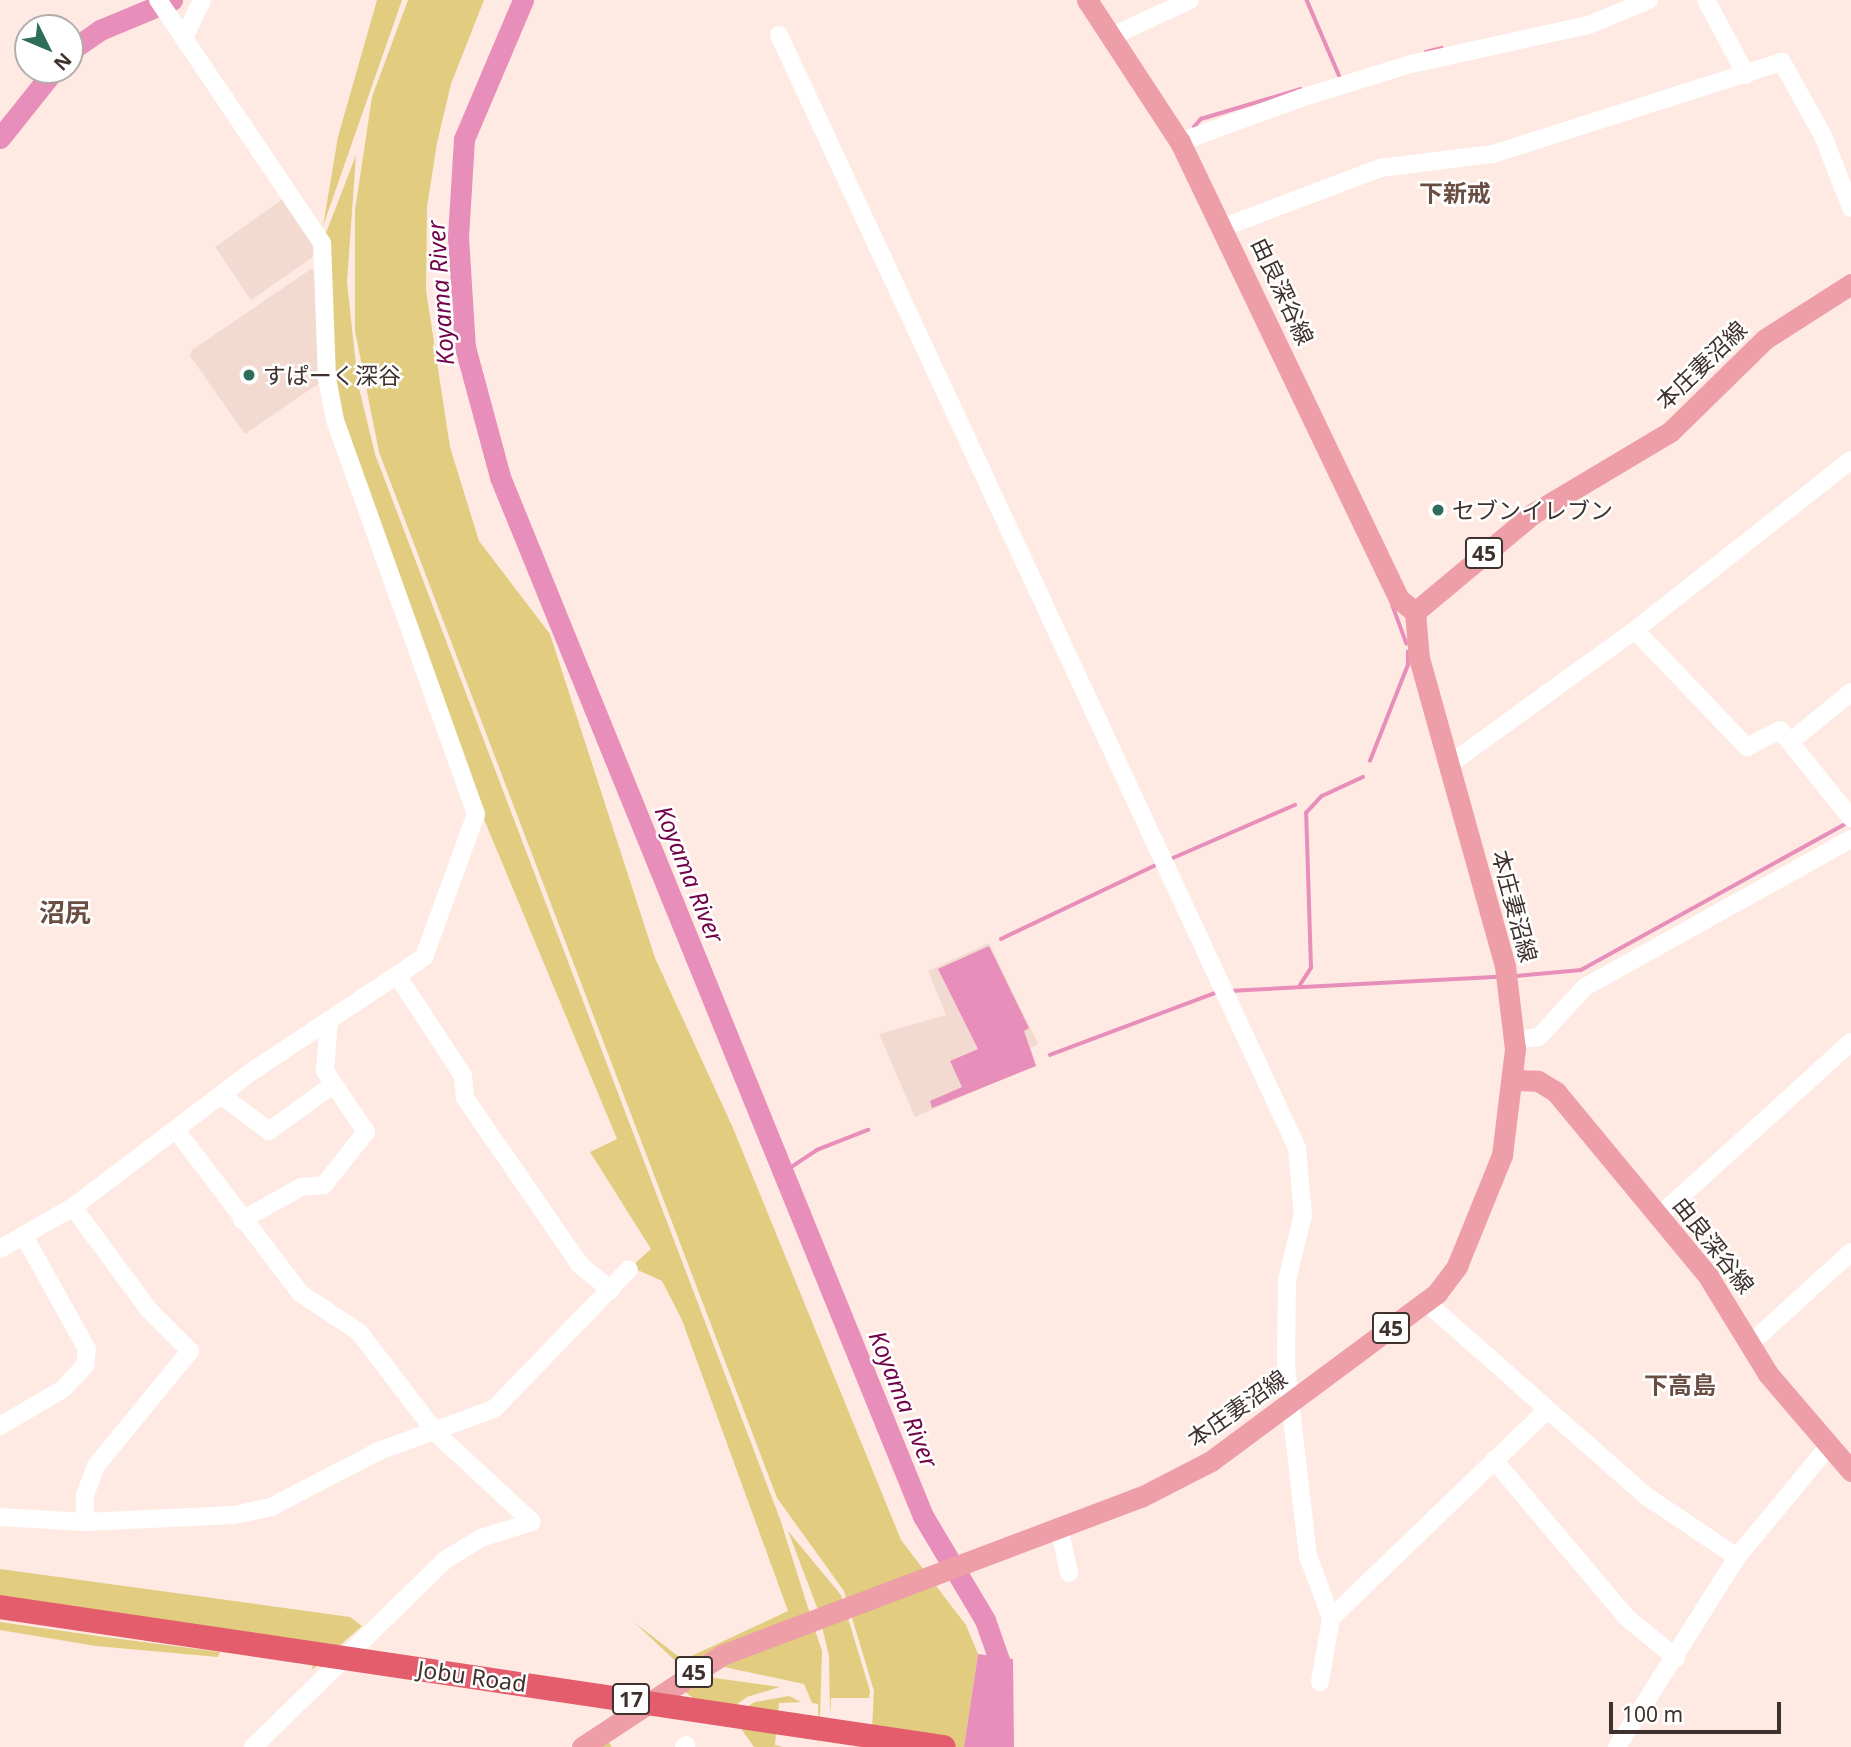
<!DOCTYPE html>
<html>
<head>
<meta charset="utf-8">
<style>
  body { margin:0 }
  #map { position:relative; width:1851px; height:1747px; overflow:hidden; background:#feeae2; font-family:"Noto Sans","Noto Sans JP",sans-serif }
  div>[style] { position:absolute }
  .built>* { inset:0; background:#f3dad0 }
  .green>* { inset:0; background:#e2cc80 }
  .water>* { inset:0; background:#e88eba }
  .stream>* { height:3.5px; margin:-1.75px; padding:0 1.75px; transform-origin:1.75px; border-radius:1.75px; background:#e88eba }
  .river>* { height:21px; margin:-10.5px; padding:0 10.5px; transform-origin:10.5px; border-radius:10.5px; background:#e88eba }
  .minor>* { height:18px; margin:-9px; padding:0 9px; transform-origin:9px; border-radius:9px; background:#fff }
  .major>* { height:21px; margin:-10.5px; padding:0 10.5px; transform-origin:10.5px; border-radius:10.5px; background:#ee9ea7 }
  .highway>* { height:24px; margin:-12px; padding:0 12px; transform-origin:12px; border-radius:12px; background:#e35d6d }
  .dots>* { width:19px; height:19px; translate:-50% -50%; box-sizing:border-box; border:4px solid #fff; border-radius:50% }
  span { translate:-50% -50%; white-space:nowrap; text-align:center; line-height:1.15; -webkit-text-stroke:5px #fff; paint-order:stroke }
  .shield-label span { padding:2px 5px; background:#fff; border:2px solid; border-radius:5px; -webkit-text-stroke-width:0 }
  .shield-label { font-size:21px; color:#3f322e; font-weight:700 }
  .street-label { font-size:23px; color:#3f322e }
  .poi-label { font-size:23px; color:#3f322e }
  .left { translate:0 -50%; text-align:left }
  .neighbourhood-label { font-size:24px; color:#6a4e44; font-weight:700 }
  .water-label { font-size:24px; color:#72044a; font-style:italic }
  .quarter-label { font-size:26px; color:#6a4e44; font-weight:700 }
  .north { position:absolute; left:14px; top:14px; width:70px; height:70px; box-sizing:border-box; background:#fff; border:2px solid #b2adab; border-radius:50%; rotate:133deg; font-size:19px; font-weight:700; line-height:28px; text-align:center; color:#3f322e }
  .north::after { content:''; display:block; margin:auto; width:24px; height:32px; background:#2d6d5a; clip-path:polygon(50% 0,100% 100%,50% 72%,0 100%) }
  .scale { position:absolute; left:1609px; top:1702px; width:172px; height:32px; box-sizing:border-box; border:4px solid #3f322e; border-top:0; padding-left:9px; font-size:21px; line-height:24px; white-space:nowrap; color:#3f322e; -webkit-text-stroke:5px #fff; paint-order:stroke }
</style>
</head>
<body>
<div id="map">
  <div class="built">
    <div style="clip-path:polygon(284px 198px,316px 242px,316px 255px,251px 300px,215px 247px)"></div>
    <div style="clip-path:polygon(311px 269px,316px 270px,321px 382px,245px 434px,190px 356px,192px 350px)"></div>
    <div style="clip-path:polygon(989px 943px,1038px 1044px,1031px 1048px,1036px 1065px,915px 1117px,879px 1034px,946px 1015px,928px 971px)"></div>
  </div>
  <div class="green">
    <div style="clip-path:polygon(377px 0,402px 0,323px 226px,338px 137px)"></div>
    <div style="clip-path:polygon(408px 0,484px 0,451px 84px,437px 143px,427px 207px,426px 290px,450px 447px,479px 541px,550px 634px,655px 958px,733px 1128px,901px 1540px,966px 1625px,978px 1654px,964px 1747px,871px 1747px,874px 1691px,844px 1591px,777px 1498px,379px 452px,355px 331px,355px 210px,372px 97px)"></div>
    <div style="clip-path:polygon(356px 155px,347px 282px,358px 384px,375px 454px,780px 1519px,810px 1614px,685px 1670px,634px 1622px,683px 1660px,788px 1611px,682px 1320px,662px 1281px,631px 1267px,651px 1249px,590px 1152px,617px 1139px,481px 812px,334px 397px,326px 233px)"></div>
    <div style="clip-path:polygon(788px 1531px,841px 1595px,870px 1691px,869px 1698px,831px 1698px,830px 1715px,829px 1656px,818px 1610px)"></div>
    <div style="clip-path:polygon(0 1569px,350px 1617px,362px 1626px,312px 1670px,313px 1664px,0 1597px)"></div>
    <div style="clip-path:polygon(0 1622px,105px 1637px,220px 1652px,218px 1657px,96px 1646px,0 1630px)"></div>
    <div style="clip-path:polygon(814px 1627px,822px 1651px,819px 1747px,818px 1704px,812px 1703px,804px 1684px,719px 1666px)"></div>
    <div style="clip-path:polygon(707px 1677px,780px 1687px,747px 1697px,719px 1717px,685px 1692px,608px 1741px,612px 1747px,593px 1747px)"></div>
    <div style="clip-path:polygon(789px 1696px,801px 1702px,779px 1703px,775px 1745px,783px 1747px,754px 1747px,732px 1716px,755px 1702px)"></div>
  </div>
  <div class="water">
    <div style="clip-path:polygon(989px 946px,1029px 1028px,1024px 1031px,1036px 1066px,932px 1108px,930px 1101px,962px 1087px,950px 1061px,978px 1049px,938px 969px)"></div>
    <div style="clip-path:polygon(978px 1654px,1013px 1659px,1014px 1747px,964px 1747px)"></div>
  </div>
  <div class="stream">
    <div style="left:1307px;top:0;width:84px;rotate:66.8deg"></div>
    <div style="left:1426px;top:52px;width:16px;rotate:-14deg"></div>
    <div style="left:1194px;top:127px;width:11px;rotate:-49deg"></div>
    <div style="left:1201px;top:119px;width:104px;rotate:-16.7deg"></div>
    <div style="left:1393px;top:606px;width:40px;rotate:69.8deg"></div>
    <div style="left:1370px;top:761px;width:103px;rotate:-68.4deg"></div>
    <div style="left:1408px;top:665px;width:13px;rotate:-90deg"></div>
    <div style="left:1173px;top:858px;width:133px;rotate:-23.5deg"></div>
    <div style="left:1001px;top:939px;width:172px;rotate:-25.5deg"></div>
    <div style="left:1516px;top:976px;width:65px;rotate:-5.3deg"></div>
    <div style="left:1581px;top:970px;width:306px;rotate:-28.9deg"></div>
    <div style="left:1300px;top:985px;width:20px;rotate:-57deg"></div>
    <div style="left:1311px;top:968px;width:155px;rotate:-91.8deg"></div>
    <div style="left:1306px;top:813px;width:23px;rotate:-47deg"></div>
    <div style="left:1322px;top:796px;width:45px;rotate:-24.9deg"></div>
    <div style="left:1229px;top:991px;width:270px;rotate:-3deg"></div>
    <div style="left:1050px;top:1055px;width:179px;rotate:-20.6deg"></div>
    <div style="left:781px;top:1174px;width:43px;rotate:-33.7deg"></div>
    <div style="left:817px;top:1150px;width:55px;rotate:-21.4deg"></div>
  </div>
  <div class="river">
    <div style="left:523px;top:0;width:151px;rotate:113deg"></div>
    <div style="left:464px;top:139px;width:98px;rotate:93.5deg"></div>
    <div style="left:458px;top:237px;width:110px;rotate:86.4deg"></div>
    <div style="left:465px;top:347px;width:135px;rotate:74.9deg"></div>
    <div style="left:500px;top:477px;width:1122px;rotate:67.85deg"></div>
    <div style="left:923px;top:1516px;width:121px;rotate:59.2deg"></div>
    <div style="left:985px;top:1620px;width:42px;rotate:70.7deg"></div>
    <div style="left:999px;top:1660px;width:28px;rotate:90deg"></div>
    <div style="left:70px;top:51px;width:37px;rotate:-35deg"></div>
    <div style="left:100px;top:30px;width:78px;rotate:-22.6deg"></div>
    <div style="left:0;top:138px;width:87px;rotate:-51.5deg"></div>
  </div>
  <div class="minor">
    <div style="left:1706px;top:0;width:85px;rotate:61.9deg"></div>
    <div style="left:779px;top:35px;width:1228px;rotate:65.04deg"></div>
    <div style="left:1297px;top:1148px;width:67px;rotate:84.9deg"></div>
    <div style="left:1303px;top:1215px;width:67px;rotate:103.8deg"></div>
    <div style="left:1287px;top:1280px;width:86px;rotate:90.7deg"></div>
    <div style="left:1286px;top:1366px;width:191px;rotate:83.4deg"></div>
    <div style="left:1308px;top:1556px;width:66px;rotate:69.6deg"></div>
    <div style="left:1331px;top:1618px;width:65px;rotate:99.8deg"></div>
    <div style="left:1110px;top:37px;width:88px;rotate:-24.8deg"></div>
    <div style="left:184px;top:38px;width:42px;rotate:-64.7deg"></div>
    <div style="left:1180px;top:142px;width:129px;rotate:-20deg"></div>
    <div style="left:1301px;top:98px;width:115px;rotate:-17.2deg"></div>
    <div style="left:1411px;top:64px;width:182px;rotate:-12.4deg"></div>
    <div style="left:1589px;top:25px;width:65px;rotate:-22.6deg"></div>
    <div style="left:1224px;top:227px;width:167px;rotate:-20.7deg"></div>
    <div style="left:1380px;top:168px;width:114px;rotate:-7.1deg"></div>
    <div style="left:1493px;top:154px;width:303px;rotate:-17.7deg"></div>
    <div style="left:1782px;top:62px;width:85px;rotate:61deg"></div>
    <div style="left:1823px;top:136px;width:77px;rotate:68.7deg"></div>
    <div style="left:1635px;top:630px;width:162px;rotate:46.3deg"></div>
    <div style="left:1747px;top:747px;width:37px;rotate:-27deg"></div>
    <div style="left:1780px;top:730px;width:113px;rotate:51.1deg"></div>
    <div style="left:1790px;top:742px;width:79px;rotate:-39.3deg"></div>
    <div style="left:1450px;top:764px;width:228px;rotate:-35.9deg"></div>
    <div style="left:1635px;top:630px;width:275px;rotate:-38.2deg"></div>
    <div style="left:397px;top:975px;width:121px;rotate:56.8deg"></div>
    <div style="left:463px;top:1076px;width:22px;rotate:85deg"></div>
    <div style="left:465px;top:1098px;width:203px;rotate:55.4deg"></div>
    <div style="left:580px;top:1265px;width:40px;rotate:39deg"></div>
    <div style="left:1514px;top:1040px;width:25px;rotate:-7deg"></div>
    <div style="left:1539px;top:1037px;width:68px;rotate:-47.4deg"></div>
    <div style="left:1585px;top:987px;width:304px;rotate:-29.1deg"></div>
    <div style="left:221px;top:1095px;width:60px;rotate:36.9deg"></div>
    <div style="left:269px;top:1131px;width:77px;rotate:-36deg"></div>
    <div style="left:176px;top:1130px;width:205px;rotate:52.7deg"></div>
    <div style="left:300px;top:1293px;width:71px;rotate:33.5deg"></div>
    <div style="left:359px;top:1332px;width:128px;rotate:52.6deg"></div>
    <div style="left:437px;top:1434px;width:129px;rotate:42.8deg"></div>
    <div style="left:73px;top:1207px;width:128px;rotate:53.6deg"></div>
    <div style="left:149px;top:1310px;width:58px;rotate:45deg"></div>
    <div style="left:190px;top:1351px;width:149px;rotate:129.3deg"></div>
    <div style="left:96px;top:1466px;width:31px;rotate:111deg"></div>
    <div style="left:85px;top:1495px;width:27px;rotate:90deg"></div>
    <div style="left:1659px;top:1216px;width:259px;rotate:-42.2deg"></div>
    <div style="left:242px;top:1220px;width:68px;rotate:-29.2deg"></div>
    <div style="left:301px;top:1187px;width:23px;rotate:-5deg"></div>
    <div style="left:324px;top:1185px;width:68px;rotate:-51.6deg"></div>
    <div style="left:366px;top:1132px;width:73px;rotate:-123.9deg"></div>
    <div style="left:325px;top:1071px;width:51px;rotate:-85.5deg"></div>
    <div style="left:0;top:1249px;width:84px;rotate:-29.9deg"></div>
    <div style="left:73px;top:1207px;width:223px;rotate:-37.2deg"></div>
    <div style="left:251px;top:1072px;width:208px;rotate:-33.6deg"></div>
    <div style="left:424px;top:957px;width:152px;rotate:-70deg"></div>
    <div style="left:476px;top:814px;width:418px;rotate:-109.7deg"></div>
    <div style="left:335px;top:420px;width:43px;rotate:-100.8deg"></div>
    <div style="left:327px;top:378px;width:135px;rotate:-92.1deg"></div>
    <div style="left:322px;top:243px;width:293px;rotate:-124deg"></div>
    <div style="left:1426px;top:1302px;width:293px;rotate:41.4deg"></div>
    <div style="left:1646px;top:1496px;width:110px;rotate:33.8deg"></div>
    <div style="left:1751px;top:1343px;width:135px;rotate:-42.3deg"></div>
    <div style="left:0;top:1426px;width:73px;rotate:-30.4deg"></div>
    <div style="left:63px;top:1389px;width:33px;rotate:-47deg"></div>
    <div style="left:85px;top:1365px;width:16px;rotate:-83deg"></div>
    <div style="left:87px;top:1349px;width:129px;rotate:-119.1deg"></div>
    <div style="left:1494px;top:1460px;width:205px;rotate:49.9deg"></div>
    <div style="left:1626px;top:1617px;width:65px;rotate:39.4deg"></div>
    <div style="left:0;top:1517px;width:85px;rotate:3.4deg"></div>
    <div style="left:85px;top:1522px;width:149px;rotate:-2.7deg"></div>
    <div style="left:234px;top:1515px;width:38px;rotate:-12deg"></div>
    <div style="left:271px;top:1507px;width:122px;rotate:-27.4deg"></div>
    <div style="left:379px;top:1451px;width:122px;rotate:-20.1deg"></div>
    <div style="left:494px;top:1409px;width:194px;rotate:-46deg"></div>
    <div style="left:1059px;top:1527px;width:47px;rotate:77.7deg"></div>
    <div style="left:1331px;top:1618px;width:297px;rotate:-43.9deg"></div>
    <div style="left:253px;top:1747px;width:268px;rotate:-44.2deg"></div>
    <div style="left:445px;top:1560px;width:42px;rotate:-31.4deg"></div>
    <div style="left:481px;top:1538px;width:53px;rotate:-17.4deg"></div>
    <div style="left:684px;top:1747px;width:3px;rotate:-45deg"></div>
    <div style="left:1617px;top:1747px;width:225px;rotate:-57.7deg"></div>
    <div style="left:1737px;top:1557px;width:143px;rotate:-50.4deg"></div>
  </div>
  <div class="major">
    <div style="left:1087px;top:0;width:170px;rotate:56.8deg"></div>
    <div style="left:1180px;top:142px;width:507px;rotate:64.4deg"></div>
    <div style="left:1399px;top:599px;width:21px;rotate:39deg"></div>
    <div style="left:1515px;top:1080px;width:23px;rotate:2deg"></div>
    <div style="left:1538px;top:1081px;width:21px;rotate:31deg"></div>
    <div style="left:1556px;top:1092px;width:239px;rotate:50.4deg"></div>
    <div style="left:1708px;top:1276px;width:115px;rotate:58.5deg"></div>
    <div style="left:1768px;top:1374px;width:128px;rotate:49.4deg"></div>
    <div style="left:582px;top:1747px;width:168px;rotate:-33.3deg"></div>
    <div style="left:722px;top:1655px;width:448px;rotate:-20.7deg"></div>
    <div style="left:1141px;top:1497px;width:79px;rotate:-27.2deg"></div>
    <div style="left:1211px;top:1461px;width:282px;rotate:-36.6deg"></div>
    <div style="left:1437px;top:1293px;width:34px;rotate:-53deg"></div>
    <div style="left:1457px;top:1266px;width:120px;rotate:-67.9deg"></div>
    <div style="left:1502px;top:1155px;width:107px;rotate:-83deg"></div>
    <div style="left:1515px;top:1049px;width:84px;rotate:-96.9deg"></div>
    <div style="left:1505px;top:966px;width:319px;rotate:-105.6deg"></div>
    <div style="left:1419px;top:659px;width:47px;rotate:-94.9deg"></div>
    <div style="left:1415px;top:612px;width:155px;rotate:-39.8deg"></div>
    <div style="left:1534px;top:513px;width:158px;rotate:-30.8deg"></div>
    <div style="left:1670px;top:432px;width:133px;rotate:-44.4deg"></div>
    <div style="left:1765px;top:339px;width:102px;rotate:-32.6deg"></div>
  </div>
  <div class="highway">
    <div style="left:0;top:1607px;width:954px;rotate:8.44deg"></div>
  </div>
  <div class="dots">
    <div style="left:249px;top:375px;background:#2d6d5a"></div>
    <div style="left:1438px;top:510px;background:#2d6d5a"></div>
  </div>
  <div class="shield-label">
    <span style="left:1484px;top:553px">45</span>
    <span style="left:1391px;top:1328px">45</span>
    <span style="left:694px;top:1672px">45</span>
    <span style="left:631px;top:1699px">17</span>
  </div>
  <div class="street-label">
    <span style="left:1283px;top:291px;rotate:65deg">由良深谷線</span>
    <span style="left:1701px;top:365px;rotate:-44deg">本庄妻沼線</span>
    <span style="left:1515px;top:906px;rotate:75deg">本庄妻沼線</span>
    <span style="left:1714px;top:1245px;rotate:52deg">由良深谷線</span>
    <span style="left:1237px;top:1408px;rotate:-35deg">本庄妻沼線</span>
    <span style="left:472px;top:1676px;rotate:8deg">Jobu Road</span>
  </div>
  <div class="poi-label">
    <span class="left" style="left:263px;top:375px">すぱーく深谷</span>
    <span class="left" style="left:1452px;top:510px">セブンイレブン</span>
  </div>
  <div class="neighbourhood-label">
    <span style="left:1455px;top:193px">下新戒</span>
    <span style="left:1680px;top:1385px">下高島</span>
  </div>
  <div class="water-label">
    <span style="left:440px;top:293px;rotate:-94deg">Koyama River</span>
    <span style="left:690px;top:874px;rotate:68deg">Koyama River</span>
    <span style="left:904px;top:1399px;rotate:68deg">Koyama River</span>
  </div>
  <div class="quarter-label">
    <span style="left:65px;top:913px">沼尻</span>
  </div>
  <div class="north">N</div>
  <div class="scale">100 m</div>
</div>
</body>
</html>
